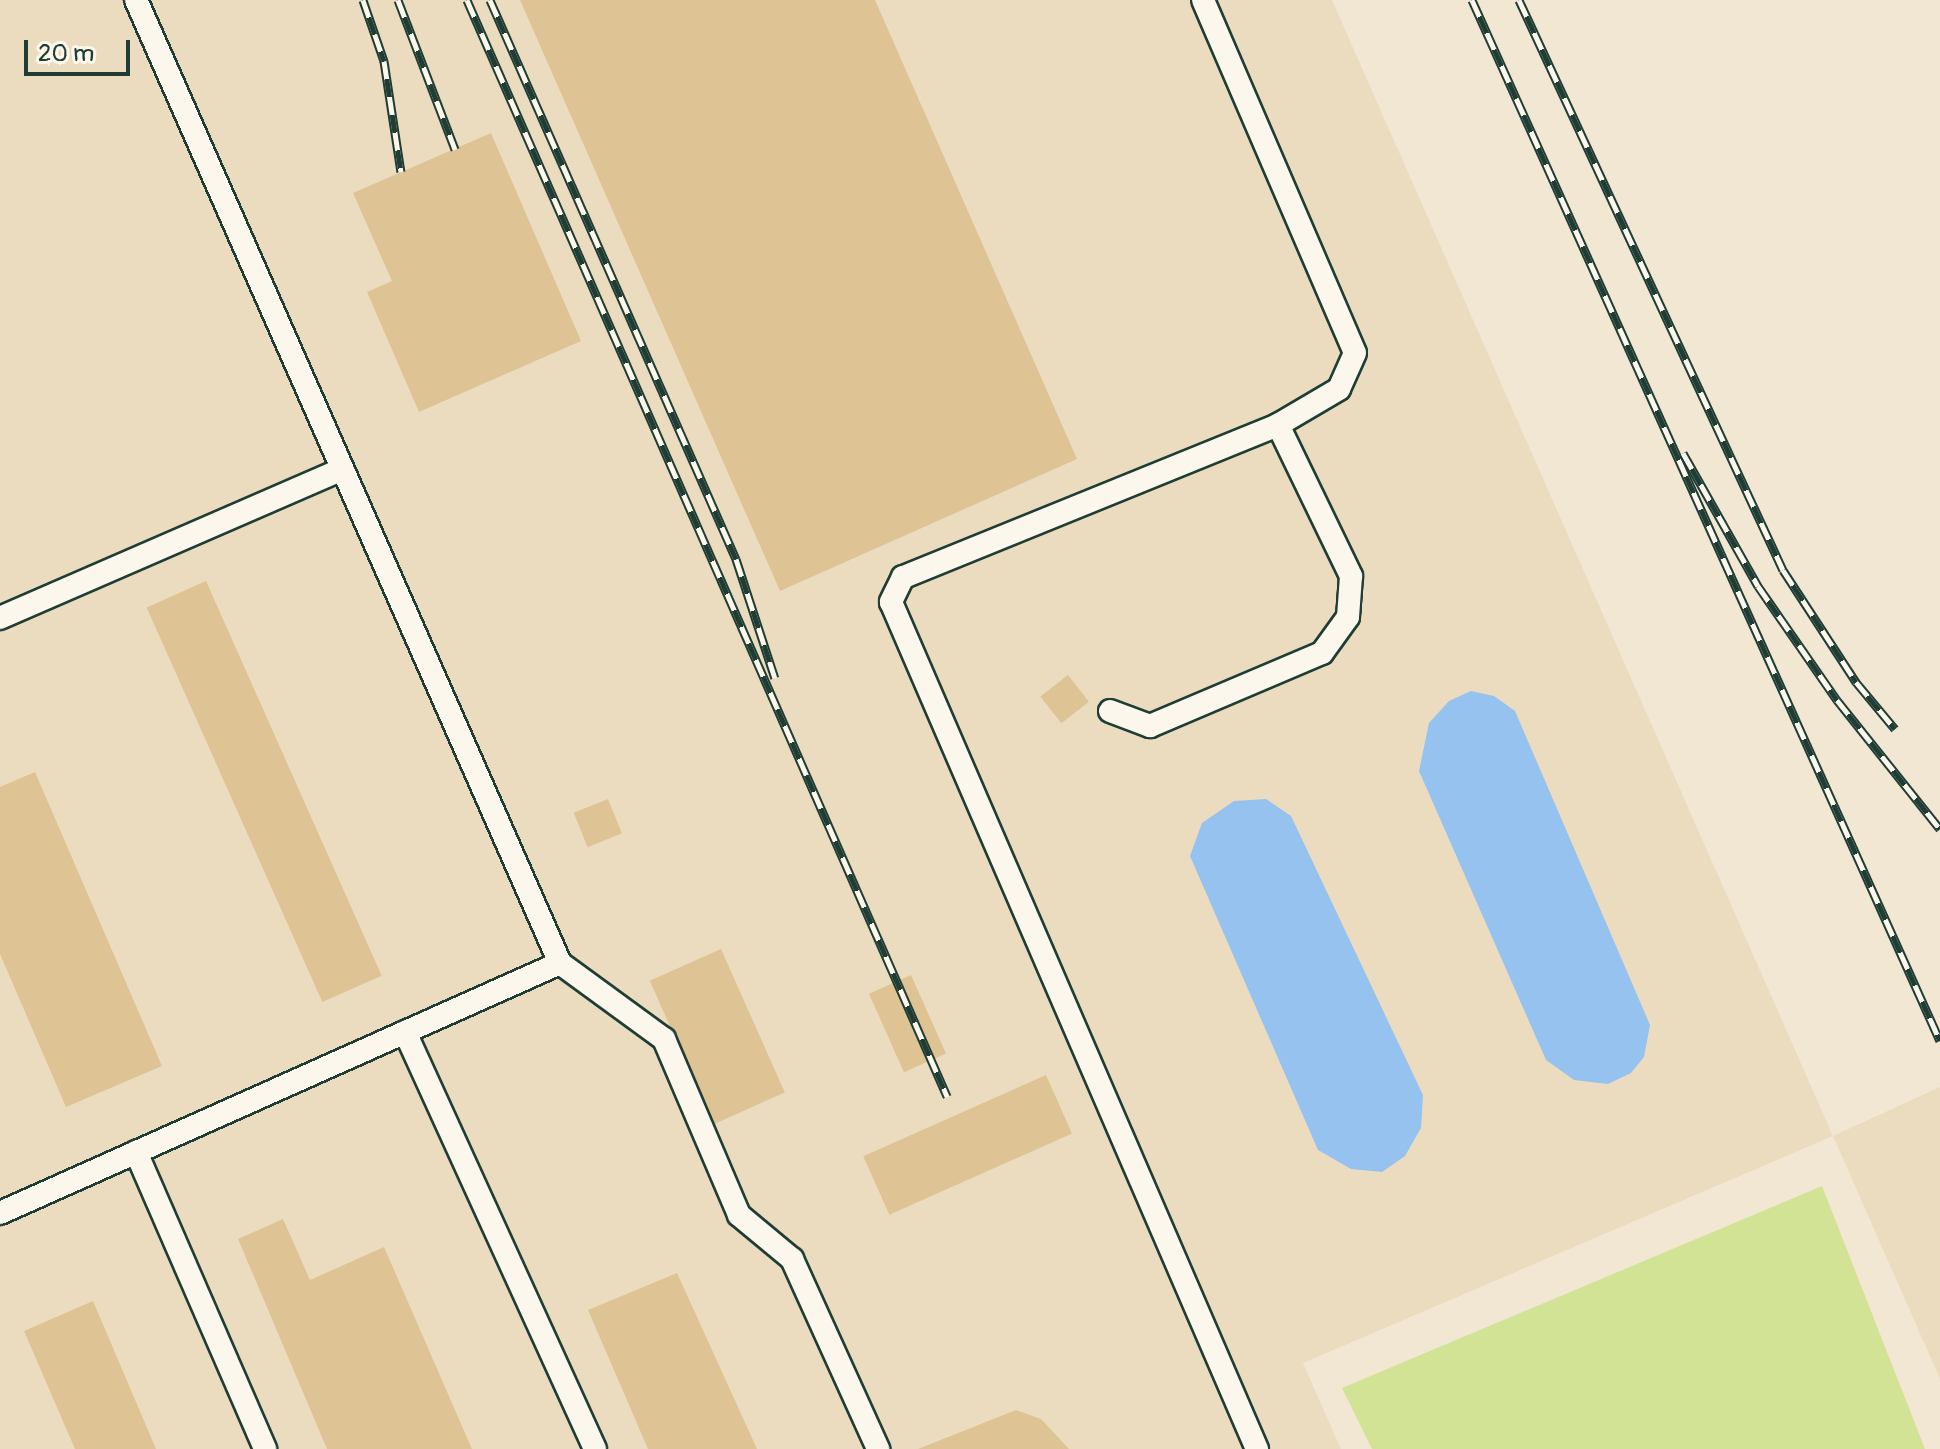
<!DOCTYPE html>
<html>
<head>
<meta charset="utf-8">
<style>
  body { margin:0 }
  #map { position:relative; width:1940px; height:1449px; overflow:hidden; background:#f2e7d2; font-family:Pangolin,sans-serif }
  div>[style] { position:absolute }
  .built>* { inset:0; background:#ecdcbf }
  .green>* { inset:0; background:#d3e396 }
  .water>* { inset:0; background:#95c2ef }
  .building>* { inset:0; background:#dec394; transform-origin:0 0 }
  .roads { filter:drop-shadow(2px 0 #1f3d34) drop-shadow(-2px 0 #1f3d34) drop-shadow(0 2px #1f3d34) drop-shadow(0 -2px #1f3d34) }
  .lane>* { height:22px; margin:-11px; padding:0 11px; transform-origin:11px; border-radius:11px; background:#fbf7ec }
  .rail>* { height:9px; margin-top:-4.5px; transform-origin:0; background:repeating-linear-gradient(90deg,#fbf7ec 0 18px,#1f3d34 0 36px); box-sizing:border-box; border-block:2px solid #1f3d34 }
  span { translate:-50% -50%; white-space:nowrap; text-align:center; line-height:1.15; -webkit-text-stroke:6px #fbf7ec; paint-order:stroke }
  .scale { position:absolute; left:24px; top:40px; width:106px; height:36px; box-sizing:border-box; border:4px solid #1f3d34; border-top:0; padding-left:10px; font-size:24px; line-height:28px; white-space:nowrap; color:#1f3d34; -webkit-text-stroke:6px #fbf7ec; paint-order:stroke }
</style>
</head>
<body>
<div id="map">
  <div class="built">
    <div style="clip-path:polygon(0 0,1332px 0,1833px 1136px,1940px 1087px,1940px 1379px,1833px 1136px,1303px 1363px,1341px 1449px,0 1449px)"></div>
  </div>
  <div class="green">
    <div style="clip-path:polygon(1822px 1186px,1925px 1449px,1372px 1449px,1342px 1388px)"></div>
  </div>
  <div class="water">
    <div style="clip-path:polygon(1471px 691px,1494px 696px,1515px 711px,1650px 1025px,1644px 1057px,1631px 1073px,1608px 1084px,1574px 1080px,1546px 1060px,1419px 771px,1429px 723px,1449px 701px)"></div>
    <div style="clip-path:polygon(1266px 799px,1291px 816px,1423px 1095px,1421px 1128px,1405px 1156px,1382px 1172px,1351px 1169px,1318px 1150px,1190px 856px,1202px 823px,1234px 801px)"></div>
  </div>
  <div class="building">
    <div style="clip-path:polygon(520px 0,875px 0,1077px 459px,780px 591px)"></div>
    <div style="clip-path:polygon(491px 133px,581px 341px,419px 412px,367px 292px,392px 281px,353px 193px)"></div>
    <div style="left:206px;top:581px;width:432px;height:65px;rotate:66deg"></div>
    <div style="left:1068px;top:675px;width:34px;height:35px;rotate:52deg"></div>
    <div style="clip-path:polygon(35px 772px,162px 1066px,66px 1107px,0 954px,0 787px)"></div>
    <div style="left:608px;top:799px;width:37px;height:37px;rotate:68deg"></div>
    <div style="left:721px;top:949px;width:157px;height:78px;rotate:66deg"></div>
    <div style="left:911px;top:975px;width:86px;height:46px;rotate:66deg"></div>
    <div style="left:1046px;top:1075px;width:64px;height:200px;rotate:66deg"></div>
    <div style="clip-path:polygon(283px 1219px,310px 1280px,384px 1247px,472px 1449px,327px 1449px,238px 1239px)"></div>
    <div style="clip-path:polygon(677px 1273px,757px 1449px,648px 1449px,588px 1310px)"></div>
    <div style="clip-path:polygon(93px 1301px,156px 1449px,75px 1449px,24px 1331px)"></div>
    <div style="clip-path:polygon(1016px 1410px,1041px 1419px,1069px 1449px,918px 1449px)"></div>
  </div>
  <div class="roads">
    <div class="lane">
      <div style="left:1203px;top:0;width:384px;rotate:66.7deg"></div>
      <div style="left:1355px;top:353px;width:39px;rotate:114deg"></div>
      <div style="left:1339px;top:389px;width:71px;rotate:149.5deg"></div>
      <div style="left:1278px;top:425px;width:405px;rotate:157.9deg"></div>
      <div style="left:903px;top:577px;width:28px;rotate:116deg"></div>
      <div style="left:891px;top:602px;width:923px;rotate:66.63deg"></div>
      <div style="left:0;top:618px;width:373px;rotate:-23.5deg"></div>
      <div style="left:1110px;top:711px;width:43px;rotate:20.6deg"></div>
      <div style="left:1150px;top:726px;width:187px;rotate:-23deg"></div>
      <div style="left:1322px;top:653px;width:44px;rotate:-54.2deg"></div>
      <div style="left:1348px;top:617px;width:41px;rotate:-85.8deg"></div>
      <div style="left:1351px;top:576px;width:168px;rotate:-115.8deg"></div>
      <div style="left:560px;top:963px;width:129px;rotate:36.2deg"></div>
      <div style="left:664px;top:1039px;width:191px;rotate:66.9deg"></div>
      <div style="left:739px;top:1215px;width:69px;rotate:39.7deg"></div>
      <div style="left:792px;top:1259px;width:209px;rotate:65.6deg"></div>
      <div style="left:405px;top:1032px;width:458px;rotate:65.5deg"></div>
      <div style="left:136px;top:1152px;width:324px;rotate:66.5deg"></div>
      <div style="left:0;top:1213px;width:613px;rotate:-24.06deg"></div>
      <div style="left:560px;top:963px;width:1052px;rotate:-113.76deg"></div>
    </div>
  </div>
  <div class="rail">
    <div style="left:363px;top:0;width:65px;rotate:71deg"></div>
    <div style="left:384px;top:61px;width:112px;rotate:81.3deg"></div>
    <div style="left:398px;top:0;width:160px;rotate:69.1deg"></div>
    <div style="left:467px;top:0;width:1197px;rotate:66.35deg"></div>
    <div style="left:490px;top:0;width:611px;rotate:66.25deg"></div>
    <div style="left:736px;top:559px;width:125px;rotate:71.9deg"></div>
    <div style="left:1472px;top:0;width:1141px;rotate:65.79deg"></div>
    <div style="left:1519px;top:0;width:628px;rotate:65.15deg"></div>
    <div style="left:1783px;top:570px;width:134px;rotate:56.9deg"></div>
    <div style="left:1856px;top:682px;width:61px;rotate:50.3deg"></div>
    <div style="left:1683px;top:453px;width:153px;rotate:60.6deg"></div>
    <div style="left:1758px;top:586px;width:139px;rotate:55.3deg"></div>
    <div style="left:1837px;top:700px;width:165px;rotate:51.4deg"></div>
  </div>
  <div class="scale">20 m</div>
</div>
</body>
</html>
